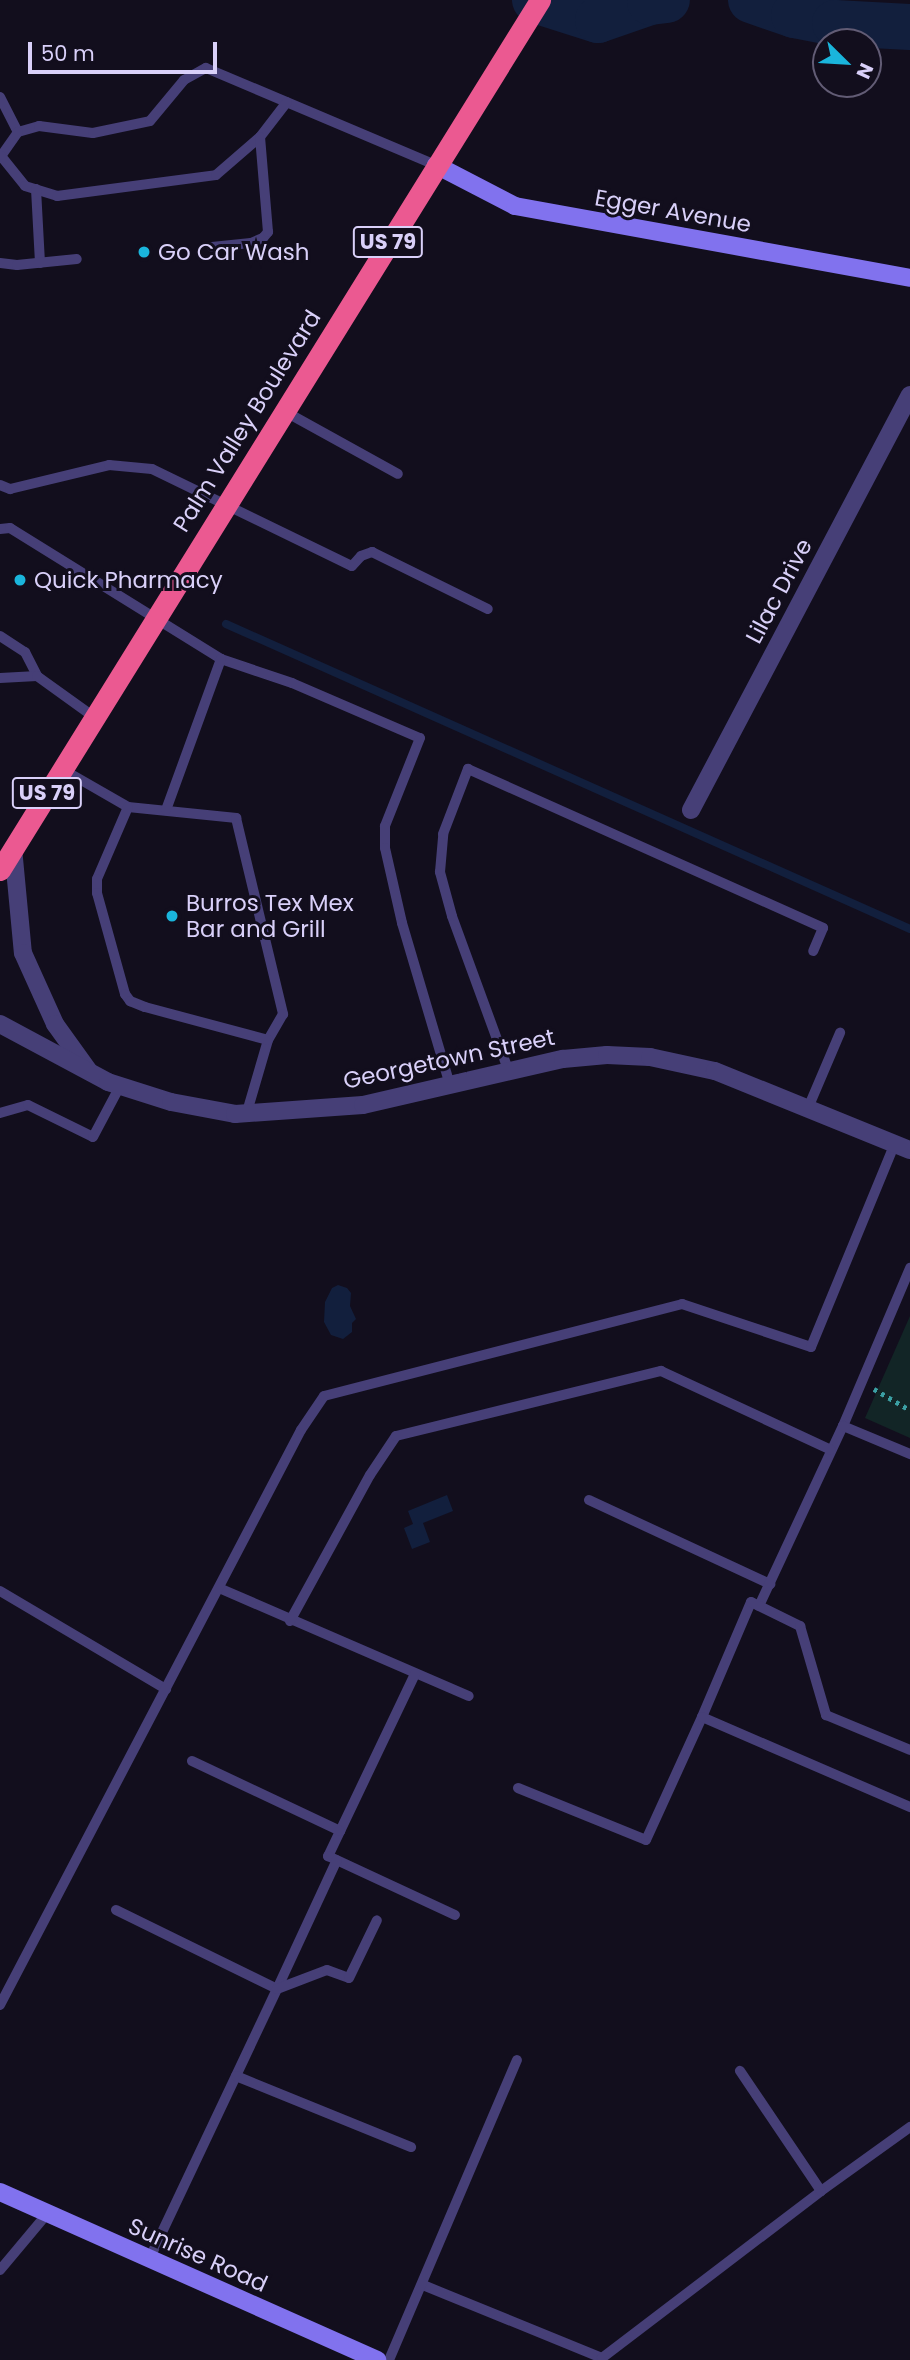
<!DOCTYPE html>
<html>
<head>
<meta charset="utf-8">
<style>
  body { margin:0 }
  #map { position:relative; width:910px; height:2360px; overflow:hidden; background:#120e1d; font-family:Poppins,sans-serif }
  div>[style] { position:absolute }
  .green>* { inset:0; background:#122526 }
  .water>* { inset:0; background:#121f3d }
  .stream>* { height:8px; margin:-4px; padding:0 4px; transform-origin:4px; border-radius:4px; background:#121f3d }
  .river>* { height:46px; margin:-23px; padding:0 23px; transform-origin:23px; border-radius:23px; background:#121f3d }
  .path>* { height:4.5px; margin-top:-2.25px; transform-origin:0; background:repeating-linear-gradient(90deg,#3b9fa3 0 3.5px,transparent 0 8.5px) }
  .lane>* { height:10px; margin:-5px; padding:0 5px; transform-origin:5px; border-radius:5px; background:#463f77 }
  .street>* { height:18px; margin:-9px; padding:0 9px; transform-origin:9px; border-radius:9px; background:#463f77 }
  .secondary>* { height:18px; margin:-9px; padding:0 9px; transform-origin:9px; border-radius:9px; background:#8172ee }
  .highway>* { height:21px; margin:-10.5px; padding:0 10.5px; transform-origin:10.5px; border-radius:10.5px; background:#eb5991 }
  .dots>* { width:19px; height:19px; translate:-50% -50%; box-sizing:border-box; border:4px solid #120e1d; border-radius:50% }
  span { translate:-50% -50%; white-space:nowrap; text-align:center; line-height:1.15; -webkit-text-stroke:6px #120e1d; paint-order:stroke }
  .shield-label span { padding:2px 5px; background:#120e1d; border:2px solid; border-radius:5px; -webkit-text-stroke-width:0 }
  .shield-label { font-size:21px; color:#d9d0f9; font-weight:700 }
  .street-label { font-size:23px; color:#d9d0f9 }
  .poi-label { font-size:23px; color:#d9d0f9 }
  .left { translate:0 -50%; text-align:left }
  .north { position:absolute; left:812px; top:28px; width:70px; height:70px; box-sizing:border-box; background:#120e1d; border:2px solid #625c75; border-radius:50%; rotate:114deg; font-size:19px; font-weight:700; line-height:28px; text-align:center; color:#d9d0f9 }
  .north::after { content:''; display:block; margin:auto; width:24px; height:32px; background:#1ab5dc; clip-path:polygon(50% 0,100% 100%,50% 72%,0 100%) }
  .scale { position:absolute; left:28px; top:42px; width:189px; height:32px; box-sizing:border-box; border:4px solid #d9d0f9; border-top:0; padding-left:9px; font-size:21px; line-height:24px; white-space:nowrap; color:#d9d0f9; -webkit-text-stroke:5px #120e1d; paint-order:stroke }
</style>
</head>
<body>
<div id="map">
  <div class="green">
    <div style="clip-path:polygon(910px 1316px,910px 1438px,865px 1418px)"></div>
  </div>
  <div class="water">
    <div style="clip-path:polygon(338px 1285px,347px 1288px,351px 1293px,350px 1306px,356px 1319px,352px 1323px,352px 1332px,343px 1339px,331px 1335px,324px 1322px,325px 1302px,332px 1288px)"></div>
    <div style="clip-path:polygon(447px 1495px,453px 1511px,423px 1523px,430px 1542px,412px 1549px,404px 1528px,413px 1524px,408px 1511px)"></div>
  </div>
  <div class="stream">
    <div style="left:226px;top:624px;width:749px;rotate:24.03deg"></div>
  </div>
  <div class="river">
    <div style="left:535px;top:0;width:66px;rotate:17.6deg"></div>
    <div style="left:598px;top:20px;width:55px;rotate:-19.1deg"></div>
    <div style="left:650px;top:2px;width:17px;rotate:-7deg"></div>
    <div style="left:751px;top:0;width:46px;rotate:19.2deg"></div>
    <div style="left:794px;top:15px;width:42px;rotate:11deg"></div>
    <div style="left:835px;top:23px;width:75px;rotate:3.1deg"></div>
  </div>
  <div class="path">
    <div style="left:874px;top:1389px;width:42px;rotate:30.3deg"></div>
  </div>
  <div class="lane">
    <div style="left:0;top:97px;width:39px;rotate:63deg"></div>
    <div style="left:18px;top:132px;width:22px;rotate:-16deg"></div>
    <div style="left:39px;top:126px;width:54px;rotate:7.4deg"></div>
    <div style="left:93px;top:133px;width:58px;rotate:-11.9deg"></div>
    <div style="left:150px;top:121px;width:53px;rotate:-50.3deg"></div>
    <div style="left:184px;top:80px;width:25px;rotate:-29deg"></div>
    <div style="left:206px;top:68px;width:250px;rotate:22.9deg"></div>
    <div style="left:18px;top:132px;width:29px;rotate:125deg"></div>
    <div style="left:1px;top:156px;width:38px;rotate:51deg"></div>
    <div style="left:25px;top:186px;width:34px;rotate:17deg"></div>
    <div style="left:57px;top:196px;width:160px;rotate:-7.5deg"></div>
    <div style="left:216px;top:175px;width:58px;rotate:-40.8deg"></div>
    <div style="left:260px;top:137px;width:44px;rotate:-52.4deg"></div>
    <div style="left:36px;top:189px;width:74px;rotate:86.9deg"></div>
    <div style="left:212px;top:247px;width:39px;rotate:-6deg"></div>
    <div style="left:251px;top:243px;width:13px;rotate:-23deg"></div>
    <div style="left:263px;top:238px;width:8px;rotate:-50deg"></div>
    <div style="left:268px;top:232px;width:95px;rotate:-94.8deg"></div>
    <div style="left:0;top:263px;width:17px;rotate:7deg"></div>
    <div style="left:17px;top:265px;width:60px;rotate:-5.7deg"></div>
    <div style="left:284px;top:411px;width:130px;rotate:28.9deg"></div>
    <div style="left:0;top:485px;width:11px;rotate:22deg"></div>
    <div style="left:10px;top:489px;width:102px;rotate:-13.6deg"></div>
    <div style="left:109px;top:465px;width:43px;rotate:5.3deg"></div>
    <div style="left:152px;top:469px;width:222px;rotate:25.9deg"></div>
    <div style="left:352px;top:566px;width:13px;rotate:-48deg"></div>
    <div style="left:361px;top:556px;width:12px;rotate:-20deg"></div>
    <div style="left:372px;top:552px;width:129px;rotate:26.2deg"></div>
    <div style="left:0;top:529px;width:10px;rotate:-6deg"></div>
    <div style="left:10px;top:528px;width:248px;rotate:31.8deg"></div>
    <div style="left:221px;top:659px;width:75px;rotate:18.7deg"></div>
    <div style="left:292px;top:683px;width:139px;rotate:23.3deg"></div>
    <div style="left:420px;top:738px;width:95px;rotate:111.7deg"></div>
    <div style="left:385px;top:826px;width:22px;rotate:90deg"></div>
    <div style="left:385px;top:848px;width:77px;rotate:77.2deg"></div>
    <div style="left:402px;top:923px;width:169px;rotate:73.5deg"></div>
    <div style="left:0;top:636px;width:30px;rotate:33deg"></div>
    <div style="left:25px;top:652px;width:27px;rotate:63deg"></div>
    <div style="left:0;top:678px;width:37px;rotate:-3deg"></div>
    <div style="left:37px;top:676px;width:70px;rotate:35.7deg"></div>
    <div style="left:62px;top:769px;width:76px;rotate:29.9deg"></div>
    <div style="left:128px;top:807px;width:109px;rotate:5.8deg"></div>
    <div style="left:236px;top:818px;width:202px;rotate:76.5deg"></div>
    <div style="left:283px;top:1014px;width:30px;rotate:120deg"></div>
    <div style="left:268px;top:1040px;width:78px;rotate:106.3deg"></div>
    <div style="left:128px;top:807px;width:78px;rotate:113.3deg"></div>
    <div style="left:97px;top:879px;width:14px;rotate:90deg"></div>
    <div style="left:97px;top:893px;width:105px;rotate:74.5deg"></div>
    <div style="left:125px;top:994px;width:9px;rotate:54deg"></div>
    <div style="left:130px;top:1001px;width:16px;rotate:22deg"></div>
    <div style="left:145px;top:1007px;width:127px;rotate:15deg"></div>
    <div style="left:166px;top:810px;width:161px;rotate:-70deg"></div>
    <div style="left:509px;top:1072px;width:166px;rotate:-110.1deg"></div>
    <div style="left:452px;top:916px;width:46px;rotate:-105.3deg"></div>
    <div style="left:440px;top:872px;width:38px;rotate:-85deg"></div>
    <div style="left:443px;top:834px;width:70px;rotate:-69deg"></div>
    <div style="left:468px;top:769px;width:389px;rotate:24.1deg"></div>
    <div style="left:823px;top:928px;width:25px;rotate:113deg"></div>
    <div style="left:808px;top:1108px;width:82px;rotate:-66.9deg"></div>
    <div style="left:0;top:1113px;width:29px;rotate:-16deg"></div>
    <div style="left:28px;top:1105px;width:72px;rotate:26.2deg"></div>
    <div style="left:93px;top:1137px;width:58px;rotate:-62.1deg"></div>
    <div style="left:843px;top:1426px;width:172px;rotate:-67deg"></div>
    <div style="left:589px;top:1500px;width:200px;rotate:24.9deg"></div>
    <div style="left:219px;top:1588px;width:272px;rotate:23.4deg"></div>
    <div style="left:0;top:1591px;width:193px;rotate:30.6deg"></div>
    <div style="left:759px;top:1606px;width:199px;rotate:-65deg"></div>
    <div style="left:843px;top:1426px;width:73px;rotate:22.7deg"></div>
    <div style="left:290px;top:1621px;width:166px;rotate:-61.3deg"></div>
    <div style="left:370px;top:1475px;width:47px;rotate:-56.3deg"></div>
    <div style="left:396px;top:1436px;width:273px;rotate:-13.8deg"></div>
    <div style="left:661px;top:1371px;width:187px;rotate:24.9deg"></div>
    <div style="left:415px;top:1674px;width:202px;rotate:115.5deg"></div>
    <div style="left:328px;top:1856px;width:140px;rotate:24.9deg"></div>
    <div style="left:702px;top:1717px;width:125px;rotate:-66.9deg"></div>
    <div style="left:751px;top:1602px;width:55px;rotate:26.1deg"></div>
    <div style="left:800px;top:1626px;width:93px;rotate:73.7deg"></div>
    <div style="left:826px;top:1715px;width:91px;rotate:22.6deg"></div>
    <div style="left:192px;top:1761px;width:164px;rotate:25.3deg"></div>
    <div style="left:518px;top:1788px;width:138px;rotate:22.1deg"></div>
    <div style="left:646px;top:1840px;width:135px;rotate:-65.5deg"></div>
    <div style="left:702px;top:1717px;width:227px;rotate:23.4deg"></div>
    <div style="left:116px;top:1910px;width:179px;rotate:26.1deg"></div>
    <div style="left:277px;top:1989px;width:300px;rotate:115.3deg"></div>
    <div style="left:277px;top:1989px;width:142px;rotate:-65.1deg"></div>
    <div style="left:277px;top:1989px;width:53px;rotate:-20.8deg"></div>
    <div style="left:327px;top:1970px;width:23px;rotate:20deg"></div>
    <div style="left:349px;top:1978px;width:64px;rotate:-64.2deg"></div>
    <div style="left:0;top:2005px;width:649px;rotate:-62.37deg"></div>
    <div style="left:301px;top:1430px;width:41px;rotate:-55.9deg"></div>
    <div style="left:324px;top:1396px;width:370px;rotate:-14.4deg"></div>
    <div style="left:682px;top:1304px;width:136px;rotate:18.4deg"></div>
    <div style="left:811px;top:1347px;width:221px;rotate:-67.6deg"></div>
    <div style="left:236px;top:2076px;width:189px;rotate:22.1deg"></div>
    <div style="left:821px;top:2191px;width:110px;rotate:-35.7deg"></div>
    <div style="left:0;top:2270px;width:73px;rotate:-50deg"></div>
    <div style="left:423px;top:2285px;width:193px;rotate:22.2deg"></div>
    <div style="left:602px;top:2358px;width:2px;rotate:117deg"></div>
    <div style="left:602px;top:2358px;width:275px;rotate:-37.3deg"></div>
    <div style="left:821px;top:2191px;width:145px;rotate:-124deg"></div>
    <div style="left:389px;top:2360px;width:326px;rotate:-66.9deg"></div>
  </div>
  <div class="street">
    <div style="left:691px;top:810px;width:469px;rotate:-62.2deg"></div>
    <div style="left:13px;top:848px;width:105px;rotate:84.6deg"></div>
    <div style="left:23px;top:953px;width:78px;rotate:65.7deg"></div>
    <div style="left:55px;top:1024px;width:57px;rotate:54.3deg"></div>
    <div style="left:0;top:1024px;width:123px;rotate:28.2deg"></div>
    <div style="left:108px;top:1082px;width:66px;rotate:17.6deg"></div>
    <div style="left:171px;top:1102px;width:65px;rotate:10.6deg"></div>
    <div style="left:235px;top:1114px;width:128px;rotate:-4deg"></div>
    <div style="left:363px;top:1105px;width:205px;rotate:-13deg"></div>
    <div style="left:563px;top:1059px;width:44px;rotate:-5.2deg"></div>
    <div style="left:607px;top:1055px;width:43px;rotate:2.7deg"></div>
    <div style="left:650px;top:1057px;width:66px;rotate:12.2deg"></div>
    <div style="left:715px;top:1071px;width:210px;rotate:22.1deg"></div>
  </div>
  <div class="secondary">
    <div style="left:436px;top:165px;width:89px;rotate:27.4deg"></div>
    <div style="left:515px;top:206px;width:402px;rotate:10.3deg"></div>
    <div style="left:0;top:2192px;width:413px;rotate:24deg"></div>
  </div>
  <div class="highway">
    <div style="left:0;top:870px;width:1024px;rotate:-58.17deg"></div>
  </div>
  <div class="dots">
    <div style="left:144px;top:252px;background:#1ab5dc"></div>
    <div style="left:20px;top:580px;background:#1ab5dc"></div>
    <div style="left:172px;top:916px;background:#1ab5dc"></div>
  </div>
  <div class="shield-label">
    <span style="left:388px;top:242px">US 79</span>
    <span style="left:47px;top:793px">US 79</span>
  </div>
  <div class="street-label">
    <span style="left:673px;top:211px;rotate:10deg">Egger Avenue</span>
    <span style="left:247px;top:421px;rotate:-58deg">Palm Valley Boulevard</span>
    <span style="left:779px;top:591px;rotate:-62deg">Lilac Drive</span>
    <span style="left:449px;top:1059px;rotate:-12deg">Georgetown Street</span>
    <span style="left:198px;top:2255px;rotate:24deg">Sunrise Road</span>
  </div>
  <div class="poi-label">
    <span class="left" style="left:158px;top:252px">Go Car Wash</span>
    <span class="left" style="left:34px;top:580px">Quick Pharmacy</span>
    <span class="left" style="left:186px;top:916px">Burros Tex Mex<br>Bar and Grill</span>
  </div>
  <div class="north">N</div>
  <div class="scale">50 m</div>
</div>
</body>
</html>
